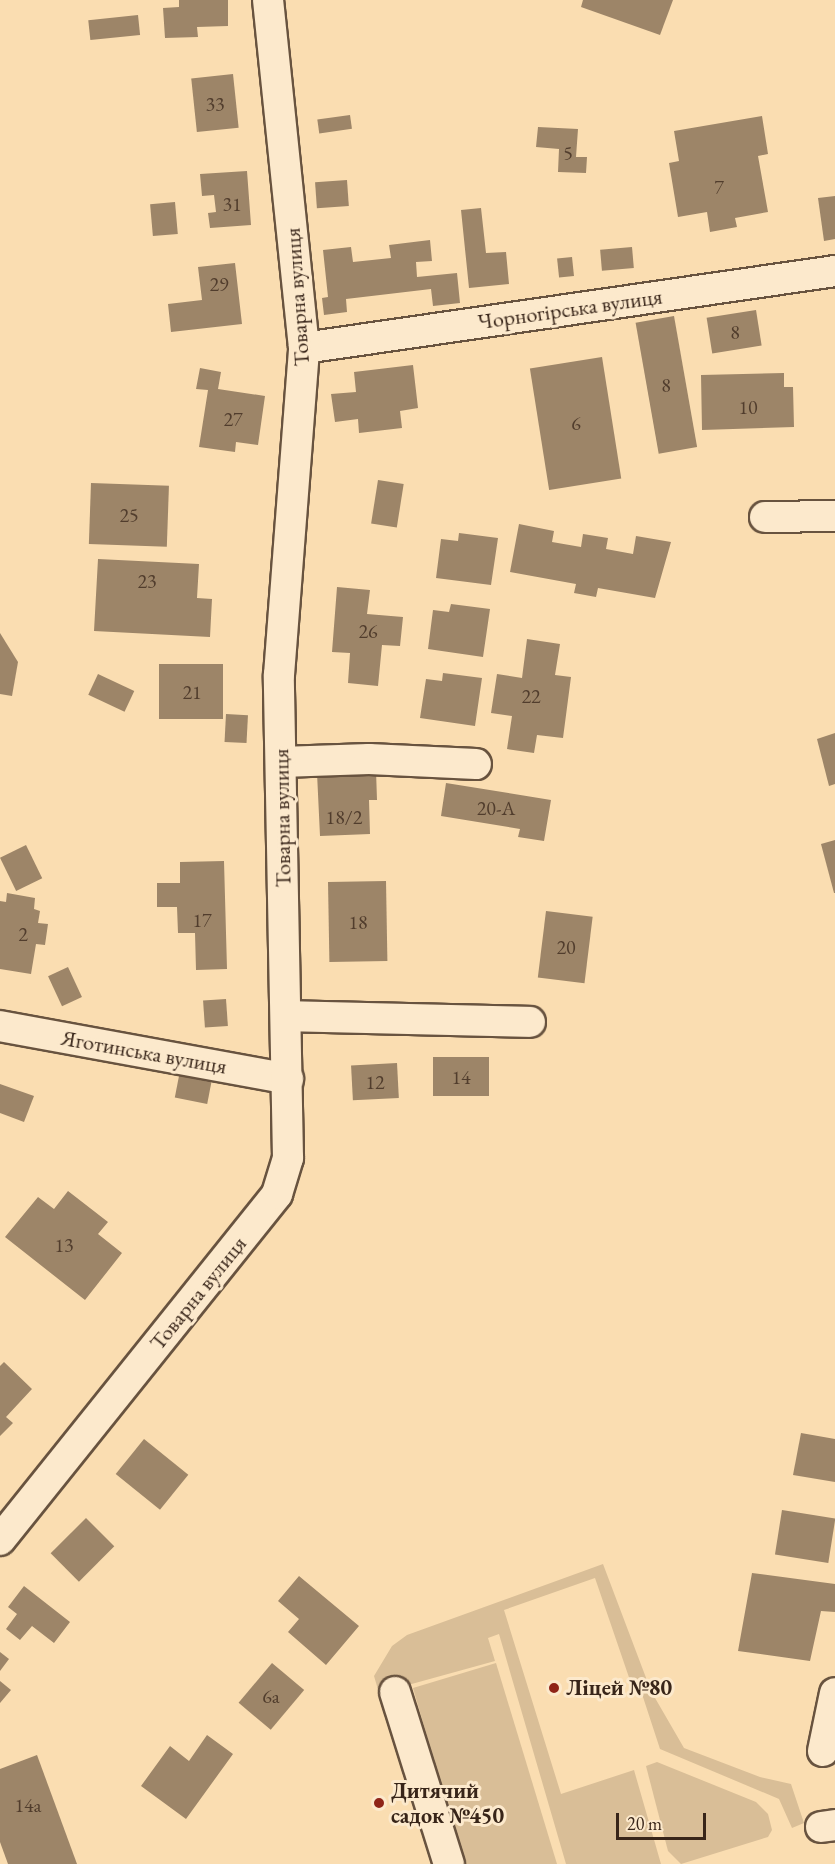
<!DOCTYPE html>
<html>
<head>
<meta charset="utf-8">
<style>
  body { margin:0 }
  #map { position:relative; width:835px; height:1864px; overflow:hidden; background:#faddb1; font-family:"EB Garamond",serif }
  div>[style] { position:absolute }
  .green>* { inset:0; background:#d9be97 }
  .building>* { inset:0; background:#9d8568; transform-origin:0 0 }
  .roads { filter:drop-shadow(2px 0 #68533f) drop-shadow(-2px 0 #68533f) drop-shadow(0 2px #68533f) drop-shadow(0 -2px #68533f) }
  .minor>* { height:30px; margin:-15px; padding:0 15px; transform-origin:15px; border-radius:15px; background:#fce9cc }
  .dots>* { width:16px; height:16px; translate:-50% -50%; box-sizing:border-box; border:3px solid #fce9cc; border-radius:50% }
  span { translate:-50% -50%; white-space:nowrap; text-align:center; line-height:1.15; -webkit-text-stroke:6px #fce9cc; paint-order:stroke }
  .number-label { font-size:20px; color:#513d2d }
  .number-label span { -webkit-text-stroke-width:0 }
  .street-label { font-size:22px; color:#382519 }
  .poi-label { font-size:22px; color:#382519; font-weight:700 }
  .left { translate:0 -50%; text-align:left }
  .scale { position:absolute; left:616px; top:1813px; width:90px; height:27px; box-sizing:border-box; border:3px solid #382519; border-top:0; padding-left:8px; font-size:18px; line-height:21px; white-space:nowrap; color:#382519; -webkit-text-stroke:4px #fce9cc; paint-order:stroke }
</style>
</head>
<body>
<div id="map">
  <div class="green">
    <div style="clip-path:polygon(603px 1564px,651px 1691px,684px 1748px,760px 1777px,791px 1784px,804px 1823px,792px 1828px,779px 1799px,660px 1749px,642px 1694px,635px 1695px,595px 1578px,504px 1610px,561px 1794px,634px 1770px,661px 1864px,566px 1864px,499px 1634px,488px 1638px,495px 1661px,379px 1693px,374px 1676px,392px 1646px,407px 1635px)"></div>
    <div style="clip-path:polygon(496px 1663px,557px 1864px,464px 1864px,413px 1688px)"></div>
    <div style="clip-path:polygon(657px 1762px,756px 1802px,768px 1814px,772px 1830px,768px 1837px,681px 1864px,668px 1851px,646px 1766px)"></div>
  </div>
  <div class="building">
    <div style="clip-path:polygon(179px 0,228px 0,228px 26px,197px 27px,198px 37px,165px 38px,163px 8px,179px 7px)"></div>
    <div style="clip-path:polygon(583px 0,673px 0,660px 35px,581px 7px)"></div>
    <div style="left:138px;top:15px;width:20px;height:50px;rotate:84deg"></div>
    <div style="left:233px;top:74px;width:54px;height:42px;rotate:84deg"></div>
    <div style="left:350px;top:115px;width:14px;height:33px;rotate:82deg"></div>
    <div style="clip-path:polygon(762px 116px,768px 154px,758px 156px,768px 212px,735px 218px,737px 227px,710px 232px,707px 212px,678px 217px,669px 163px,679px 161px,674px 131px)"></div>
    <div style="clip-path:polygon(538px 127px,578px 129px,576px 157px,587px 157px,586px 173px,558px 172px,559px 149px,536px 147px)"></div>
    <div style="clip-path:polygon(247px 171px,251px 225px,210px 228px,208px 213px,216px 212px,214px 195px,202px 196px,200px 174px)"></div>
    <div style="left:347px;top:180px;width:26px;height:32px;rotate:86deg"></div>
    <div style="clip-path:polygon(835px 196px,835px 239px,824px 241px,818px 198px)"></div>
    <div style="left:175px;top:202px;width:32px;height:25px;rotate:85deg"></div>
    <div style="clip-path:polygon(481px 208px,486px 253px,506px 252px,509px 284px,469px 288px,461px 210px)"></div>
    <div style="clip-path:polygon(430px 240px,432px 261px,416px 262px,417px 277px,457px 273px,460px 303px,433px 306px,431px 289px,346px 299px,347px 312px,324px 315px,322px 298px,328px 297px,323px 250px,351px 247px,353px 262px,391px 258px,389px 245px)"></div>
    <div style="left:632px;top:247px;width:21px;height:32px;rotate:85deg"></div>
    <div style="left:572px;top:257px;width:19px;height:15px;rotate:84deg"></div>
    <div style="clip-path:polygon(235px 263px,242px 324px,171px 332px,168px 304px,202px 300px,198px 267px)"></div>
    <div style="left:756px;top:310px;width:36px;height:50px;rotate:81deg"></div>
    <div style="left:674px;top:316px;width:133px;height:39px;rotate:80deg"></div>
    <div style="left:602px;top:357px;width:123px;height:73px;rotate:81deg"></div>
    <div style="clip-path:polygon(413px 365px,418px 408px,400px 411px,402px 428px,359px 433px,358px 419px,335px 422px,331px 394px,356px 392px,354px 372px)"></div>
    <div style="clip-path:polygon(200px 368px,221px 372px,218px 389px,265px 396px,258px 445px,236px 442px,235px 452px,199px 447px,208px 390px,196px 389px)"></div>
    <div style="clip-path:polygon(784px 373px,784px 387px,793px 387px,794px 427px,702px 430px,701px 375px)"></div>
    <div style="left:378px;top:480px;width:26px;height:44px;rotate:9deg"></div>
    <div style="left:91px;top:483px;width:78px;height:61px;rotate:2deg"></div>
    <div style="clip-path:polygon(519px 524px,554px 531px,552px 542px,581px 547px,583px 534px,608px 538px,606px 549px,633px 554px,636px 536px,671px 542px,655px 598px,598px 588px,596px 597px,574px 593px,576px 584px,510px 572px)"></div>
    <div style="clip-path:polygon(459px 533px,498px 538px,491px 585px,436px 578px,441px 539px,458px 541px)"></div>
    <div style="clip-path:polygon(98px 559px,199px 564px,197px 598px,212px 599px,210px 637px,94px 631px)"></div>
    <div style="clip-path:polygon(337px 587px,370px 590px,367px 614px,403px 617px,400px 646px,382px 645px,378px 686px,348px 683px,350px 653px,332px 652px)"></div>
    <div style="clip-path:polygon(451px 604px,490px 609px,483px 657px,428px 649px,433px 610px,449px 612px)"></div>
    <div style="clip-path:polygon(0 633px,18px 662px,12px 696px,0 694px)"></div>
    <div style="clip-path:polygon(527px 639px,560px 644px,555px 675px,571px 677px,563px 738px,537px 735px,534px 753px,507px 749px,512px 716px,491px 713px,497px 674px,522px 678px)"></div>
    <div style="left:159px;top:664px;width:64px;height:55px"></div>
    <div style="clip-path:polygon(443px 673px,482px 678px,475px 726px,420px 718px,426px 679px,442px 681px)"></div>
    <div style="left:98px;top:674px;width:40px;height:23px;rotate:25deg"></div>
    <div style="left:226px;top:714px;width:22px;height:28px;rotate:3deg"></div>
    <div style="clip-path:polygon(835px 733px,835px 784px,829px 786px,817px 739px)"></div>
    <div style="clip-path:polygon(376px 770px,377px 800px,369px 800px,370px 834px,320px 836px,317px 773px)"></div>
    <div style="clip-path:polygon(446px 783px,551px 800px,544px 841px,518px 837px,520px 829px,441px 816px)"></div>
    <div style="clip-path:polygon(835px 840px,835px 893px,834px 893px,821px 844px)"></div>
    <div style="left:26px;top:845px;width:37px;height:29px;rotate:64deg"></div>
    <div style="clip-path:polygon(224px 861px,227px 969px,196px 970px,195px 933px,178px 933px,177px 907px,157px 907px,157px 883px,180px 883px,180px 862px)"></div>
    <div style="left:386px;top:881px;width:80px;height:58px;rotate:89deg"></div>
    <div style="clip-path:polygon(7px 893px,35px 898px,34px 909px,40px 911px,38px 923px,48px 924px,45px 945px,36px 944px,31px 974px,0 969px,0 901px,6px 902px)"></div>
    <div style="left:546px;top:911px;width:47px;height:67px;rotate:7deg"></div>
    <div style="left:68px;top:967px;width:33px;height:22px;rotate:65deg"></div>
    <div style="left:226px;top:999px;width:27px;height:23px;rotate:86deg"></div>
    <div style="left:433px;top:1057px;width:56px;height:39px"></div>
    <div style="left:397px;top:1063px;width:35px;height:46px;rotate:87deg"></div>
    <div style="left:179px;top:1076px;width:33px;height:22px;rotate:11deg"></div>
    <div style="clip-path:polygon(0 1084px,34px 1096px,24px 1122px,0 1113px)"></div>
    <div style="clip-path:polygon(68px 1191px,108px 1222px,98px 1234px,122px 1253px,85px 1300px,5px 1237px,38px 1197px,54px 1209px)"></div>
    <div style="clip-path:polygon(4px 1362px,32px 1389px,6px 1417px,13px 1423px,0 1436px,0 1366px)"></div>
    <div style="clip-path:polygon(801px 1433px,835px 1439px,835px 1482px,793px 1475px)"></div>
    <div style="left:144px;top:1439px;width:57px;height:45px;rotate:39deg"></div>
    <div style="left:782px;top:1510px;width:54px;height:45px;rotate:9deg"></div>
    <div style="left:86px;top:1518px;width:40px;height:50px;rotate:45deg"></div>
    <div style="clip-path:polygon(752px 1573px,835px 1584px,835px 1612px,821px 1611px,810px 1661px,738px 1651px)"></div>
    <div style="clip-path:polygon(299px 1576px,359px 1626px,326px 1665px,288px 1632px,299px 1619px,278px 1601px)"></div>
    <div style="clip-path:polygon(24px 1586px,70px 1622px,54px 1643px,32px 1626px,20px 1640px,6px 1629px,17px 1614px,8px 1607px)"></div>
    <div style="clip-path:polygon(0 1652px,9px 1659px,0 1671px)"></div>
    <div style="left:272px;top:1663px;width:42px;height:52px;rotate:40deg"></div>
    <div style="clip-path:polygon(0 1681px,11px 1690px,0 1703px)"></div>
    <div style="clip-path:polygon(207px 1735px,233px 1754px,186px 1819px,141px 1786px,170px 1746px,189px 1761px)"></div>
    <div style="clip-path:polygon(37px 1755px,77px 1864px,8px 1864px,0 1842px,0 1769px)"></div>
  </div>
  <div class="roads">
    <div class="minor">
      <div style="left:304px;top:348px;width:537px;rotate:-8.25deg"></div>
      <div style="left:765px;top:517px;width:70px;rotate:-0.8deg"></div>
      <div style="left:281px;top:762px;width:88px;rotate:-2deg"></div>
      <div style="left:369px;top:759px;width:107px;rotate:2.7deg"></div>
      <div style="left:287px;top:1016px;width:243px;rotate:1.4deg"></div>
      <div style="left:0;top:1026px;width:293px;rotate:10.4deg"></div>
      <div style="left:0;top:1540px;width:443px;rotate:-51.3deg"></div>
      <div style="left:277px;top:1194px;width:38px;rotate:-73deg"></div>
      <div style="left:288px;top:1158px;width:483px;rotate:-91.1deg"></div>
      <div style="left:279px;top:675px;width:328px;rotate:-85.6deg"></div>
      <div style="left:304px;top:348px;width:350px;rotate:-95.9deg"></div>
      <div style="left:395px;top:1692px;width:180px;rotate:72.6deg"></div>
      <div style="left:823px;top:1751px;width:59px;rotate:-78.3deg"></div>
      <div style="left:821px;top:1827px;width:14px;rotate:-8deg"></div>
    </div>
  </div>
  <div class="dots">
    <div style="left:554px;top:1688px;background:#8f2418"></div>
    <div style="left:379px;top:1803px;background:#8f2418"></div>
  </div>
  <div class="number-label">
    <span style="left:215px;top:104px">33</span>
    <span style="left:568px;top:153px">5</span>
    <span style="left:719px;top:187px">7</span>
    <span style="left:232px;top:204px">31</span>
    <span style="left:219px;top:284px">29</span>
    <span style="left:735px;top:332px">8</span>
    <span style="left:666px;top:385px">8</span>
    <span style="left:748px;top:407px">10</span>
    <span style="left:233px;top:419px">27</span>
    <span style="left:576px;top:423px">6</span>
    <span style="left:129px;top:515px">25</span>
    <span style="left:147px;top:581px">23</span>
    <span style="left:368px;top:631px">26</span>
    <span style="left:192px;top:692px">21</span>
    <span style="left:531px;top:696px">22</span>
    <span style="left:496px;top:808px">20-А</span>
    <span style="left:344px;top:817px">18/2</span>
    <span style="left:202px;top:920px">17</span>
    <span style="left:358px;top:922px">18</span>
    <span style="left:23px;top:934px">2</span>
    <span style="left:566px;top:947px">20</span>
    <span style="left:461px;top:1077px">14</span>
    <span style="left:375px;top:1082px">12</span>
    <span style="left:64px;top:1245px">13</span>
    <span style="left:271px;top:1696px">6а</span>
    <span style="left:28px;top:1805px">14а</span>
  </div>
  <div class="street-label">
    <span style="left:297px;top:297px;rotate:-94deg">Товарна вулиця</span>
    <span style="left:570px;top:309px;rotate:-8deg">Чорногірська вулиця</span>
    <span style="left:282px;top:818px;rotate:-91deg">Товарна вулиця</span>
    <span style="left:144px;top:1052px;rotate:10deg">Яготинська вулиця</span>
    <span style="left:198px;top:1293px;rotate:-51deg">Товарна вулиця</span>
  </div>
  <div class="poi-label">
    <span class="left" style="left:566px;top:1688px">Ліцей №80</span>
    <span class="left" style="left:391px;top:1803px">Дитячий<br>садок №450</span>
  </div>
  <div class="scale">20 m</div>
</div>
</body>
</html>
